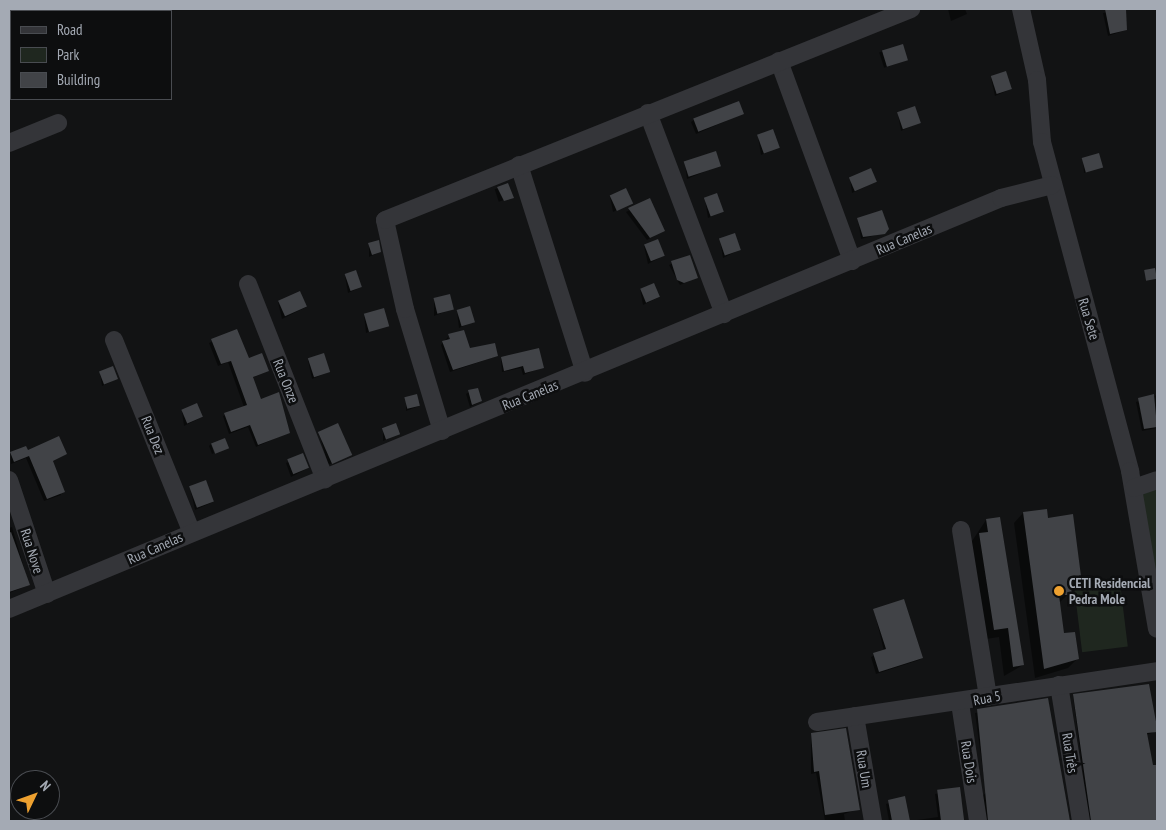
<!DOCTYPE html>
<html>
<head>
<meta charset="utf-8">
<style>
  body { margin:0 }
  #map { position:relative; width:1166px; height:830px; overflow:hidden; background:#121314; font-family:"PT Sans Narrow",sans-serif }
  div>[style] { position:absolute }
  .green>* { inset:0; background:#1f271f; transform-origin:0 0 }
  .shadow>* { inset:0; background:#0007; transform-origin:0 0 }
  .building>* { inset:0; background:#414347; transform-origin:0 0 }
  .minor>* { height:18px; margin:-9px; padding:0 9px; transform-origin:9px; border-radius:9px; background:#343539 }
  .dots>* { width:14px; height:14px; translate:-50% -50%; box-sizing:border-box; border:2px solid #0d0e0f; border-radius:50% }
  span { translate:-50% -50%; white-space:nowrap; text-align:center; line-height:1.15; -webkit-text-stroke:5px #0d0e0f; paint-order:stroke }
  .street-label { font-size:14px; color:#a4aab4 }
  .poi-label { font-size:14px; color:#a4aab4; font-weight:700 }
  .left { translate:0 -50%; text-align:left }
  .frame { position:absolute; inset:0; border:10px solid #a4aab4; pointer-events:none }
  .legend { position:absolute; left:10px; top:10px; width:162px; height:90px; box-sizing:border-box; background:#0d0e0f; border:1px solid #494c51; margin:0; padding:6px 9px; list-style:none; font-size:15px; color:#a4aab4 }
  .legend li { display:flex; align-items:center; gap:10px; height:25px }
  .legend b { width:25px; border:1px solid #494c51 }
  .north { position:absolute; left:10px; top:770px; width:50px; height:50px; box-sizing:border-box; background:#0d0e0f; border:1px solid #494c51; border-radius:50%; rotate:48deg; font-size:14px; font-weight:700; line-height:20px; text-align:center; color:#a4aab4 }
  .north::after { content:''; display:block; margin:auto; width:18px; height:22px; background:#eea130; clip-path:polygon(50% 0,100% 100%,50% 72%,0 100%) }
</style>
</head>
<body>
<div id="map">
  <div class="green">
    <div style="clip-path:polygon(1157px 488px,1157px 594px,1142px 494px)"></div>
    <div style="left:1120px;top:583px;width:64px;height:46px;rotate:83deg"></div>
  </div>
  <div class="shadow">
    <div style="clip-path:polygon(948px 9px,965px 9px,967px 14px,951px 21px)"></div>
    <div style="clip-path:polygon(1124px 9px,1126px 30px,1108px 36px,1103px 13px)"></div>
    <div style="left:902px;top:45px;width:16px;height:24px;rotate:72deg"></div>
    <div style="clip-path:polygon(991px 78px,1011px 89px,995px 96px)"></div>
    <div style="clip-path:polygon(742px 114px,696px 134px,691px 122px,694px 120px)"></div>
    <div style="clip-path:polygon(898px 114px,920px 122px,901px 131px)"></div>
    <div style="clip-path:polygon(758px 136px,778px 147px,761px 155px)"></div>
    <div style="clip-path:polygon(1083px 159px,1101px 166px,1084px 173px)"></div>
    <div style="clip-path:polygon(685px 164px,720px 165px,687px 179px)"></div>
    <div style="clip-path:polygon(850px 178px,875px 182px,852px 193px)"></div>
    <div style="left:508px;top:185px;width:13px;height:14px;rotate:72deg"></div>
    <div style="clip-path:polygon(610px 196px,631px 203px,613px 212px)"></div>
    <div style="clip-path:polygon(705px 199px,722px 212px,708px 218px)"></div>
    <div style="clip-path:polygon(649px 200px,663px 231px,647px 240px,626px 212px)"></div>
    <div style="clip-path:polygon(858px 219px,884px 233px,861px 239px)"></div>
    <div style="clip-path:polygon(720px 240px,739px 250px,723px 258px)"></div>
    <div style="clip-path:polygon(369px 244px,380px 252px,369px 257px)"></div>
    <div style="clip-path:polygon(644px 246px,663px 256px,648px 264px)"></div>
    <div style="clip-path:polygon(689px 256px,696px 278px,680px 285px,669px 265px)"></div>
    <div style="clip-path:polygon(345px 276px,361px 287px,348px 293px)"></div>
    <div style="clip-path:polygon(640px 289px,659px 297px,643px 305px)"></div>
    <div style="clip-path:polygon(434px 300px,452px 309px,434px 316px)"></div>
    <div style="clip-path:polygon(278px 302px,306px 307px,282px 319px)"></div>
    <div style="clip-path:polygon(457px 311px,474px 321px,459px 328px)"></div>
    <div style="clip-path:polygon(364px 314px,387px 325px,366px 333px)"></div>
    <div style="clip-path:polygon(236px 330px,248px 360px,268px 371px,252px 378px,261px 400px,289px 432px,256px 447px,248px 427px,229px 434px,223px 416px,244px 407px,228px 362px,218px 366px,209px 343px)"></div>
    <div style="clip-path:polygon(448px 337px,450px 345px,497px 356px,450px 372px,441px 345px)"></div>
    <div style="clip-path:polygon(501px 359px,543px 367px,523px 375px,521px 368px,502px 372px)"></div>
    <div style="clip-path:polygon(308px 360px,329px 372px,312px 379px)"></div>
    <div style="clip-path:polygon(100px 373px,117px 379px,102px 386px)"></div>
    <div style="clip-path:polygon(469px 392px,481px 401px,470px 407px,466px 394px)"></div>
    <div style="clip-path:polygon(1157px 395px,1157px 428px,1142px 431px,1136px 402px)"></div>
    <div style="clip-path:polygon(406px 399px,419px 406px,406px 411px)"></div>
    <div style="clip-path:polygon(182px 411px,202px 417px,184px 426px)"></div>
    <div style="clip-path:polygon(383px 429px,398px 434px,383px 441px)"></div>
    <div style="clip-path:polygon(319px 433px,350px 455px,328px 465px)"></div>
    <div style="clip-path:polygon(211px 444px,214px 453px,212px 454px,209px 446px)"></div>
    <div style="clip-path:polygon(28px 452px,66px 454px,52px 462px,61px 495px,44px 501px,26px 458px,11px 464px,11px 453px)"></div>
    <div style="clip-path:polygon(303px 455px,308px 468px,291px 477px,286px 463px)"></div>
    <div style="clip-path:polygon(190px 487px,213px 502px,195px 510px)"></div>
    <div style="clip-path:polygon(1023px 513px,1047px 520px,1080px 583px,1059px 603px,1063px 635px,1077px 659px,1068px 668px,1035px 678px,1014px 523px)"></div>
    <div style="clip-path:polygon(999px 518px,1023px 665px,1004px 676px,999px 637px,986px 639px,970px 544px,986px 520px)"></div>
    <div style="clip-path:polygon(12px 527px,29px 585px,9px 593px,9px 528px)"></div>
    <div style="clip-path:polygon(874px 610px,922px 658px,919px 660px,876px 674px,871px 657px,884px 651px)"></div>
    <div style="clip-path:polygon(1073px 696px,1157px 731px,1146px 735px,1152px 767px,1157px 766px,1157px 821px,1089px 821px)"></div>
    <div style="clip-path:polygon(1047px 700px,1069px 821px,985px 821px,982px 796px,986px 793px,975px 713px)"></div>
    <div style="clip-path:polygon(811px 734px,859px 809px,844px 814px,845px 821px,825px 821px,816px 773px,811px 774px)"></div>
    <div style="clip-path:polygon(959px 789px,963px 821px,910px 821px,938px 817px,935px 794px)"></div>
    <div style="clip-path:polygon(904px 798px,909px 821px,889px 821px,886px 804px)"></div>
  </div>
  <div class="building">
    <div style="clip-path:polygon(1105px 9px,1126px 9px,1127px 30px,1110px 34px)"></div>
    <div style="left:903px;top:44px;width:17px;height:22px;rotate:73deg"></div>
    <div style="left:1006px;top:71px;width:19px;height:16px;rotate:72deg"></div>
    <div style="left:739px;top:101px;width:14px;height:49px;rotate:69deg"></div>
    <div style="left:915px;top:106px;width:18px;height:19px;rotate:71deg"></div>
    <div style="left:773px;top:129px;width:20px;height:17px;rotate:70deg"></div>
    <div style="left:716px;top:151px;width:16px;height:34px;rotate:72deg"></div>
    <div style="left:1099px;top:153px;width:15px;height:18px;rotate:74deg"></div>
    <div style="left:871px;top:168px;width:15px;height:24px;rotate:67deg"></div>
    <div style="clip-path:polygon(508px 183px,514px 198px,504px 201px,497px 187px)"></div>
    <div style="left:626px;top:188px;width:17px;height:18px;rotate:65deg"></div>
    <div style="left:717px;top:193px;width:20px;height:14px;rotate:70deg"></div>
    <div style="clip-path:polygon(650px 198px,665px 231px,650px 238px,628px 208px)"></div>
    <div style="clip-path:polygon(882px 210px,889px 229px,885px 234px,863px 237px,857px 218px)"></div>
    <div style="left:735px;top:233px;width:18px;height:17px;rotate:71deg"></div>
    <div style="left:658px;top:239px;width:18px;height:15px;rotate:68deg"></div>
    <div style="clip-path:polygon(379px 240px,381px 252px,372px 255px,368px 243px)"></div>
    <div style="clip-path:polygon(690px 255px,698px 278px,684px 283px,677px 280px,671px 261px)"></div>
    <div style="left:1155px;top:268px;width:11px;height:11px;rotate:80deg"></div>
    <div style="left:356px;top:270px;width:18px;height:12px;rotate:71deg"></div>
    <div style="left:654px;top:283px;width:15px;height:15px;rotate:67deg"></div>
    <div style="left:300px;top:291px;width:17px;height:24px;rotate:66deg"></div>
    <div style="left:450px;top:294px;width:16px;height:17px;rotate:76deg"></div>
    <div style="left:470px;top:306px;width:17px;height:14px;rotate:73deg"></div>
    <div style="left:384px;top:308px;width:19px;height:21px;rotate:74deg"></div>
    <div style="clip-path:polygon(237px 329px,249px 358px,262px 353px,269px 371px,253px 377px,261px 399px,279px 392px,290px 433px,258px 445px,250px 425px,231px 432px,224px 413px,247px 405px,231px 361px,221px 364px,211px 339px)"></div>
    <div style="clip-path:polygon(464px 330px,470px 348px,495px 343px,498px 356px,453px 370px,442px 341px,450px 339px,448px 334px)"></div>
    <div style="clip-path:polygon(539px 348px,544px 368px,525px 373px,523px 366px,504px 371px,501px 357px)"></div>
    <div style="left:324px;top:353px;width:20px;height:17px;rotate:72deg"></div>
    <div style="left:113px;top:366px;width:14px;height:15px;rotate:69deg"></div>
    <div style="clip-path:polygon(478px 388px,482px 401px,472px 405px,468px 390px)"></div>
    <div style="left:417px;top:394px;width:12px;height:13px;rotate:76deg"></div>
    <div style="clip-path:polygon(1154px 394px,1157px 427px,1144px 429px,1138px 398px)"></div>
    <div style="left:197px;top:403px;width:15px;height:17px;rotate:67deg"></div>
    <div style="left:338px;top:423px;width:35px;height:22px;rotate:66deg"></div>
    <div style="left:396px;top:423px;width:12px;height:15px;rotate:70deg"></div>
    <div style="clip-path:polygon(59px 436px,67px 454px,53px 461px,65px 492px,47px 499px,29px 456px,14px 462px,10px 452px,26px 446px,28px 450px)"></div>
    <div style="left:225px;top:438px;width:11px;height:15px;rotate:68deg"></div>
    <div style="left:303px;top:453px;width:16px;height:17px;rotate:68deg"></div>
    <div style="left:206px;top:480px;width:23px;height:18px;rotate:70deg"></div>
    <div style="clip-path:polygon(1047px 509px,1048px 518px,1073px 514px,1082px 584px,1071px 586px,1072px 595px,1059px 595px,1064px 633px,1075px 632px,1079px 659px,1044px 669px,1023px 512px)"></div>
    <div style="clip-path:polygon(1000px 517px,1024px 665px,1013px 667px,1008px 628px,994px 630px,979px 533px,988px 532px,986px 519px)"></div>
    <div style="clip-path:polygon(11px 532px,30px 585px,9px 592px,9px 533px)"></div>
    <div style="clip-path:polygon(904px 599px,923px 658px,879px 672px,873px 653px,886px 649px,873px 609px)"></div>
    <div style="clip-path:polygon(1149px 684px,1157px 727px,1157px 732px,1147px 733px,1153px 765px,1157px 765px,1157px 821px,1091px 821px,1073px 694px)"></div>
    <div style="clip-path:polygon(1048px 698px,1070px 821px,988px 821px,977px 709px)"></div>
    <div style="clip-path:polygon(846px 728px,860px 810px,825px 815px,819px 771px,814px 772px,811px 733px)"></div>
    <div style="left:960px;top:787px;width:34px;height:23px;rotate:83deg"></div>
    <div style="clip-path:polygon(905px 796px,910px 821px,892px 821px,888px 800px)"></div>
  </div>
  <div class="minor">
    <div style="left:1021px;top:9px;width:73px;rotate:77.3deg"></div>
    <div style="left:1037px;top:80px;width:62px;rotate:85.4deg"></div>
    <div style="left:1042px;top:142px;width:341px;rotate:75deg"></div>
    <div style="left:1130px;top:471px;width:160px;rotate:80.3deg"></div>
    <div style="left:779px;top:61px;width:213px;rotate:69.9deg"></div>
    <div style="left:648px;top:113px;width:215px;rotate:69.3deg"></div>
    <div style="left:9px;top:143px;width:53px;rotate:-22.2deg"></div>
    <div style="left:519px;top:165px;width:218px;rotate:72.4deg"></div>
    <div style="left:248px;top:284px;width:210px;rotate:68.5deg"></div>
    <div style="left:114px;top:340px;width:206px;rotate:68deg"></div>
    <div style="left:442px;top:431px;width:127px;rotate:-106.9deg"></div>
    <div style="left:405px;top:309px;width:91px;rotate:-102.7deg"></div>
    <div style="left:385px;top:220px;width:567px;rotate:-21.86deg"></div>
    <div style="left:9px;top:480px;width:120px;rotate:71.6deg"></div>
    <div style="left:1134px;top:488px;width:24px;rotate:-19deg"></div>
    <div style="left:961px;top:530px;width:169px;rotate:80.8deg"></div>
    <div style="left:9px;top:609px;width:1074px;rotate:-22.5deg"></div>
    <div style="left:1001px;top:198px;width:53px;rotate:-14.3deg"></div>
    <div style="left:1059px;top:685px;width:138px;rotate:80.8deg"></div>
    <div style="left:960px;top:703px;width:119px;rotate:81.3deg"></div>
    <div style="left:855px;top:716px;width:107px;rotate:80.3deg"></div>
    <div style="left:817px;top:722px;width:344px;rotate:-8.5deg"></div>
  </div>
  <div class="dots">
    <div style="left:1059px;top:591px;background:#eea130"></div>
  </div>
  <div class="street-label">
    <span style="left:904px;top:239px;rotate:-23deg">Rua Canelas</span>
    <span style="left:1089px;top:319px;rotate:73deg">Rua Sete</span>
    <span style="left:286px;top:381px;rotate:68deg">Rua Onze</span>
    <span style="left:530px;top:395px;rotate:-22deg">Rua Canelas</span>
    <span style="left:153px;top:435px;rotate:68deg">Rua Dez</span>
    <span style="left:155px;top:548px;rotate:-24deg">Rua Canelas</span>
    <span style="left:32px;top:551px;rotate:72deg">Rua Nove</span>
    <span style="left:987px;top:698px;rotate:-11deg">Rua 5</span>
    <span style="left:1070px;top:753px;rotate:81deg">Rua Três</span>
    <span style="left:969px;top:762px;rotate:81deg">Rua Dois</span>
    <span style="left:864px;top:769px;rotate:81deg">Rua Um</span>
  </div>
  <div class="poi-label">
    <span class="left" style="left:1069px;top:591px">CETI Residencial<br>Pedra Mole</span>
  </div>
  <div class="frame"></div>
  <ul class="legend">
  <li><b style="height:6px;background:#343539"></b>Road</li>
  <li><b style="height:14px;background:#1f271f"></b>Park</li>
  <li><b style="height:14px;background:#414347"></b>Building</li>
  </ul>
  <div class="north">N</div>
</div>
</body>
</html>
